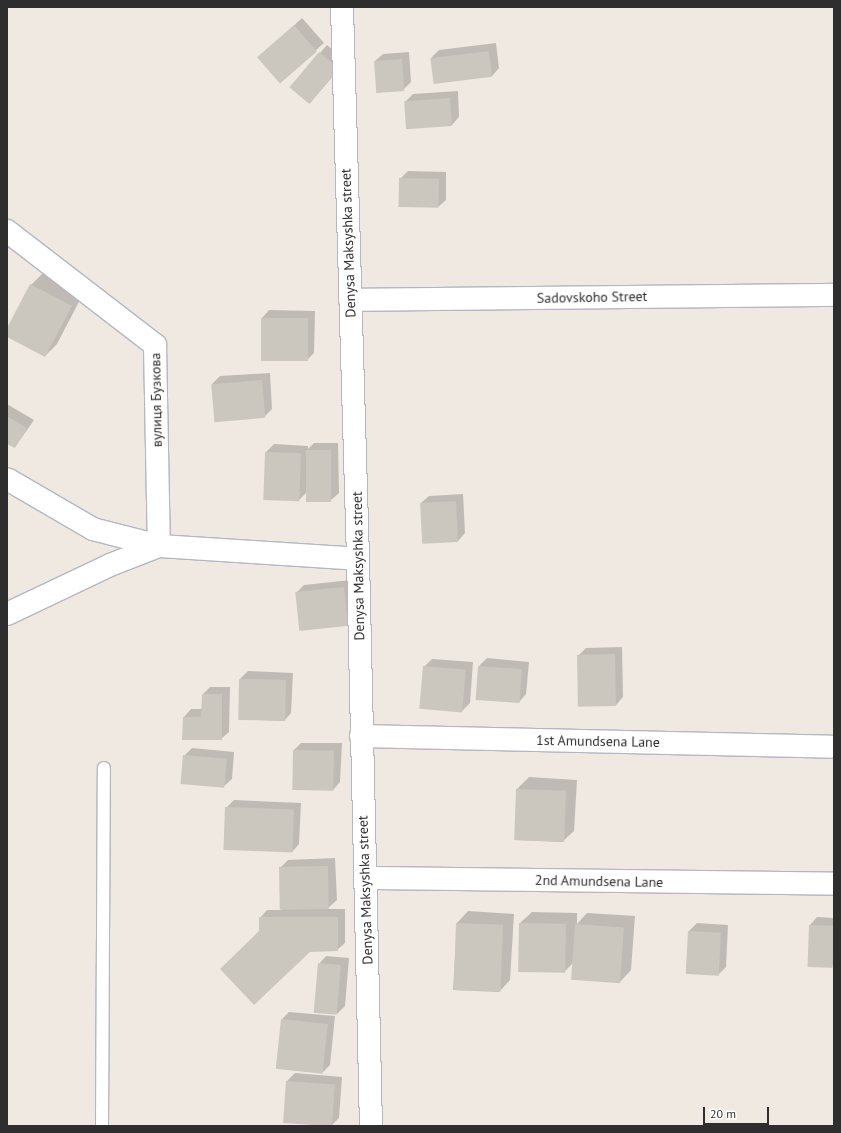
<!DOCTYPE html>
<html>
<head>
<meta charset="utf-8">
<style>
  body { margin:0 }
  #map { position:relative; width:841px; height:1133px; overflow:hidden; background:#efe9e1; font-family:"PT Sans",sans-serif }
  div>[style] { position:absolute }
  .shadow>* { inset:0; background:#0003 }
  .building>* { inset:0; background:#cbc7bf; transform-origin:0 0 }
  .roads { filter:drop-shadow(1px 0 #b4b7c1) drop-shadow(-1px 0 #b4b7c1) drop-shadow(0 1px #b4b7c1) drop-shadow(0 -1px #b4b7c1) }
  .lane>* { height:12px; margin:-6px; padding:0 6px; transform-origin:6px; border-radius:6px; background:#fff }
  .street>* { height:22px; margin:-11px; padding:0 11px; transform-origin:11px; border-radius:11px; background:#fff }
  span { translate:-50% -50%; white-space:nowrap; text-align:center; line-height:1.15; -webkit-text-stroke:4px #fff; paint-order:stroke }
  .street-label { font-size:14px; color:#2e2e2e }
  .frame { position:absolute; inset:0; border:8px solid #2e2e2e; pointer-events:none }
  .scale { position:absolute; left:703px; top:1107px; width:66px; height:18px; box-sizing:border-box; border:2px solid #2e2e2e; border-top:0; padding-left:5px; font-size:12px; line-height:14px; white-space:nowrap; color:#2e2e2e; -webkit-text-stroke:3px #fff; paint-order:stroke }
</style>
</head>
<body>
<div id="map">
  <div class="shadow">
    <div style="clip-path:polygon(302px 18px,324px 43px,316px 50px,267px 50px)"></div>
    <div style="clip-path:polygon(496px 43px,499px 68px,492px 76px,431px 58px,439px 50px)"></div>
    <div style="clip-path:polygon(327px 45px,346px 61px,310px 103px,320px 53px)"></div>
    <div style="clip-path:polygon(409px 52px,411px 82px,403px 90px,375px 61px,383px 54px)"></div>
    <div style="clip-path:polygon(458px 91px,459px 117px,452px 125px,407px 128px,405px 102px,413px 94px)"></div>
    <div style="clip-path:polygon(408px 171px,446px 172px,446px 200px,438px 207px,400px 179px)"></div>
    <div style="clip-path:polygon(43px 273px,83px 294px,57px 344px,45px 356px,7px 336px,7px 330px,31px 285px)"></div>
    <div style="clip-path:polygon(269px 310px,315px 311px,314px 353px,306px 361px,262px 318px)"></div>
    <div style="clip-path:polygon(270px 373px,272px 409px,264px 417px,212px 384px,220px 376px)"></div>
    <div style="clip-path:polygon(7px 404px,34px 420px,15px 447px,7px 442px)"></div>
    <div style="clip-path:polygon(314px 443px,338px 443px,339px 493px,331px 500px,307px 492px,299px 500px,266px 452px,274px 444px,308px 446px,308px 449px)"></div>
    <div style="clip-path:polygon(463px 494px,465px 533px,458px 541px,421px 503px,429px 496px)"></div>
    <div style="clip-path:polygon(351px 580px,355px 617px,348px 625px,296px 593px,304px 585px)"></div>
    <div style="clip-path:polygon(622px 647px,623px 697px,616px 705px,578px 656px,586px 648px)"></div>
    <div style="clip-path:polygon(487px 658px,529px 662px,526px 694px,519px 702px,479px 666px)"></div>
    <div style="clip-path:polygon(432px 659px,473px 662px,470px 703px,462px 711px,424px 667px)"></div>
    <div style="clip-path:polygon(248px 671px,293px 673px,291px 713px,284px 721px,239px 719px,240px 679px)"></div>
    <div style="clip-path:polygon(210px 687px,230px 687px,229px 732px,221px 739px,184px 717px,191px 709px,202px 709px,203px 694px)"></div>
    <div style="clip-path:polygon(301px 743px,342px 743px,340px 782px,333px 790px,294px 750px)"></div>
    <div style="clip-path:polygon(192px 748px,234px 752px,232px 779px,224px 786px,184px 756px)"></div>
    <div style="clip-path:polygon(529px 777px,577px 780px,574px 831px,562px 842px,515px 840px,517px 789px)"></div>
    <div style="clip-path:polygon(234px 800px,301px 803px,299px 844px,292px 852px,226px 808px)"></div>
    <div style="clip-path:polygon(335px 858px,337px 900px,327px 909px,345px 909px,345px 943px,337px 950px,260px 931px,260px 918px,267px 910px,282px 910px,280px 868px,288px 860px)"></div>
    <div style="clip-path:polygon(468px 911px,514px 914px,510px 980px,499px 992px,453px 990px,457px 923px)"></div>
    <div style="clip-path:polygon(532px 912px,577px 913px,577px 924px,587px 913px,635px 916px,631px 970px,620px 982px,574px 962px,564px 972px,520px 923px)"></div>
    <div style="clip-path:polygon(817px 917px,834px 918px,834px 967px,810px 925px)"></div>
    <div style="clip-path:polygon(697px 923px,728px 925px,726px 967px,718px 975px,686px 973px,689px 931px)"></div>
    <div style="clip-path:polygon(326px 956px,349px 958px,345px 1006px,337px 1014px,319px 964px)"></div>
    <div style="clip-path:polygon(289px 1012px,335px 1016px,330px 1065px,322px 1073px,282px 1019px)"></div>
    <div style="clip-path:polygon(295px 1073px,342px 1077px,339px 1118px,331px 1126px,284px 1122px,287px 1081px)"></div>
  </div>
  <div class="building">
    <div style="left:294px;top:25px;width:35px;height:49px;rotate:49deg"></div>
    <div style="left:489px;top:51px;width:26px;height:59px;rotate:83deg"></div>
    <div style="left:319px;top:52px;width:26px;height:46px;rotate:40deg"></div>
    <div style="left:402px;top:59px;width:32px;height:28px;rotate:86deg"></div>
    <div style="left:450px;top:98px;width:28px;height:46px;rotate:86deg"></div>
    <div style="left:399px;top:178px;width:40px;height:29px;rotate:1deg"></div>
    <div style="clip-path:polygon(30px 284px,72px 306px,45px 357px,7px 337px,7px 328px)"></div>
    <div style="left:261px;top:318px;width:47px;height:43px"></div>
    <div style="left:262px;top:380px;width:38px;height:51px;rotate:85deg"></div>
    <div style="clip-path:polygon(7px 416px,27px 428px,15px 448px,7px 444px)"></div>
    <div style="left:306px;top:450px;width:25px;height:52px"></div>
    <div style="left:265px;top:452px;width:36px;height:48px;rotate:2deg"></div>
    <div style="left:456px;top:501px;width:41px;height:36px;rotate:87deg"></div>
    <div style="left:344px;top:587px;width:39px;height:49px;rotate:84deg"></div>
    <div style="left:615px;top:654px;width:52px;height:38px;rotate:89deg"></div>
    <div style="left:423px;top:666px;width:43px;height:43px;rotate:5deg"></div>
    <div style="left:478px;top:666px;width:44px;height:34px;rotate:4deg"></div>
    <div style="left:239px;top:679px;width:47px;height:41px;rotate:1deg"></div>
    <div style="clip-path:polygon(202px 694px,222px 694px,222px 740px,182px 740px,183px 717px,201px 717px)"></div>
    <div style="left:293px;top:750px;width:41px;height:40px;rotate:1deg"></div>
    <div style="left:183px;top:755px;width:44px;height:29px;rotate:5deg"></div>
    <div style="left:516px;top:789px;width:50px;height:51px;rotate:2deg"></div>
    <div style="left:225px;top:807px;width:69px;height:43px;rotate:2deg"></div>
    <div style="left:328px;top:866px;width:43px;height:49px;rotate:89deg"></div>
    <div style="clip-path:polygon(259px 917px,338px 917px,338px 951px,310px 952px,254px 1005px,220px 969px,259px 931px)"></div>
    <div style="left:456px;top:923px;width:47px;height:67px;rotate:2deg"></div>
    <div style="left:519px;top:923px;width:47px;height:49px;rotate:1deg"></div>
    <div style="left:575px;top:924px;width:49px;height:56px;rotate:4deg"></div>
    <div style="left:809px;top:925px;width:25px;height:42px;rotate:2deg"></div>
    <div style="left:688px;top:931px;width:33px;height:43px;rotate:3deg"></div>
    <div style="left:318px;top:963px;width:23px;height:50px;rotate:5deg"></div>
    <div style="left:281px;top:1019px;width:47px;height:50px;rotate:6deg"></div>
    <div style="left:286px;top:1081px;width:49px;height:42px;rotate:4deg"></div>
  </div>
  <div class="roads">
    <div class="lane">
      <div style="left:102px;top:1126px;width:358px;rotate:-89.7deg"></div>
    </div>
    <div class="street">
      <div style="left:342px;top:7px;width:552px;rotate:88.34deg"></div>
      <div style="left:358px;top:559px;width:567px;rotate:88.69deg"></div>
      <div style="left:7px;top:231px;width:187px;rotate:37.6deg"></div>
      <div style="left:155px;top:345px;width:201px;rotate:88.9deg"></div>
      <div style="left:159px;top:546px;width:68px;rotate:-165.6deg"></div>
      <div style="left:93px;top:529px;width:99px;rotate:-149.8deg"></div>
      <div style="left:350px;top:300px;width:484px;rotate:-0.6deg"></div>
      <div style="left:7px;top:614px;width:114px;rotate:-25.4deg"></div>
      <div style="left:110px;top:565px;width:53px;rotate:-21.2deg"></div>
      <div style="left:159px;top:546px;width:199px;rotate:3.7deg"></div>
      <div style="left:361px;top:736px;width:473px;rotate:1.3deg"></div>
      <div style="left:365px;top:878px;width:469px;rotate:0.7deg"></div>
    </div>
  </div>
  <div class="street-label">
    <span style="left:348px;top:243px;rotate:-92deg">Denysa Maksyshka street</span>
    <span style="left:592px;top:297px;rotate:-1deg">Sadovskoho Street</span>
    <span style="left:156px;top:400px;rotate:-91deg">вулиця Бузкова</span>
    <span style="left:358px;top:566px;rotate:-91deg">Denysa Maksyshka street</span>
    <span style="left:598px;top:741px;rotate:1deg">1st Amundsena Lane</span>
    <span style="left:599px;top:881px;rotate:1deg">2nd Amundsena Lane</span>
    <span style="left:365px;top:890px;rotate:-92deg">Denysa Maksyshka street</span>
  </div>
  <div class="frame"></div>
  <div class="scale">20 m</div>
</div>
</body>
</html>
